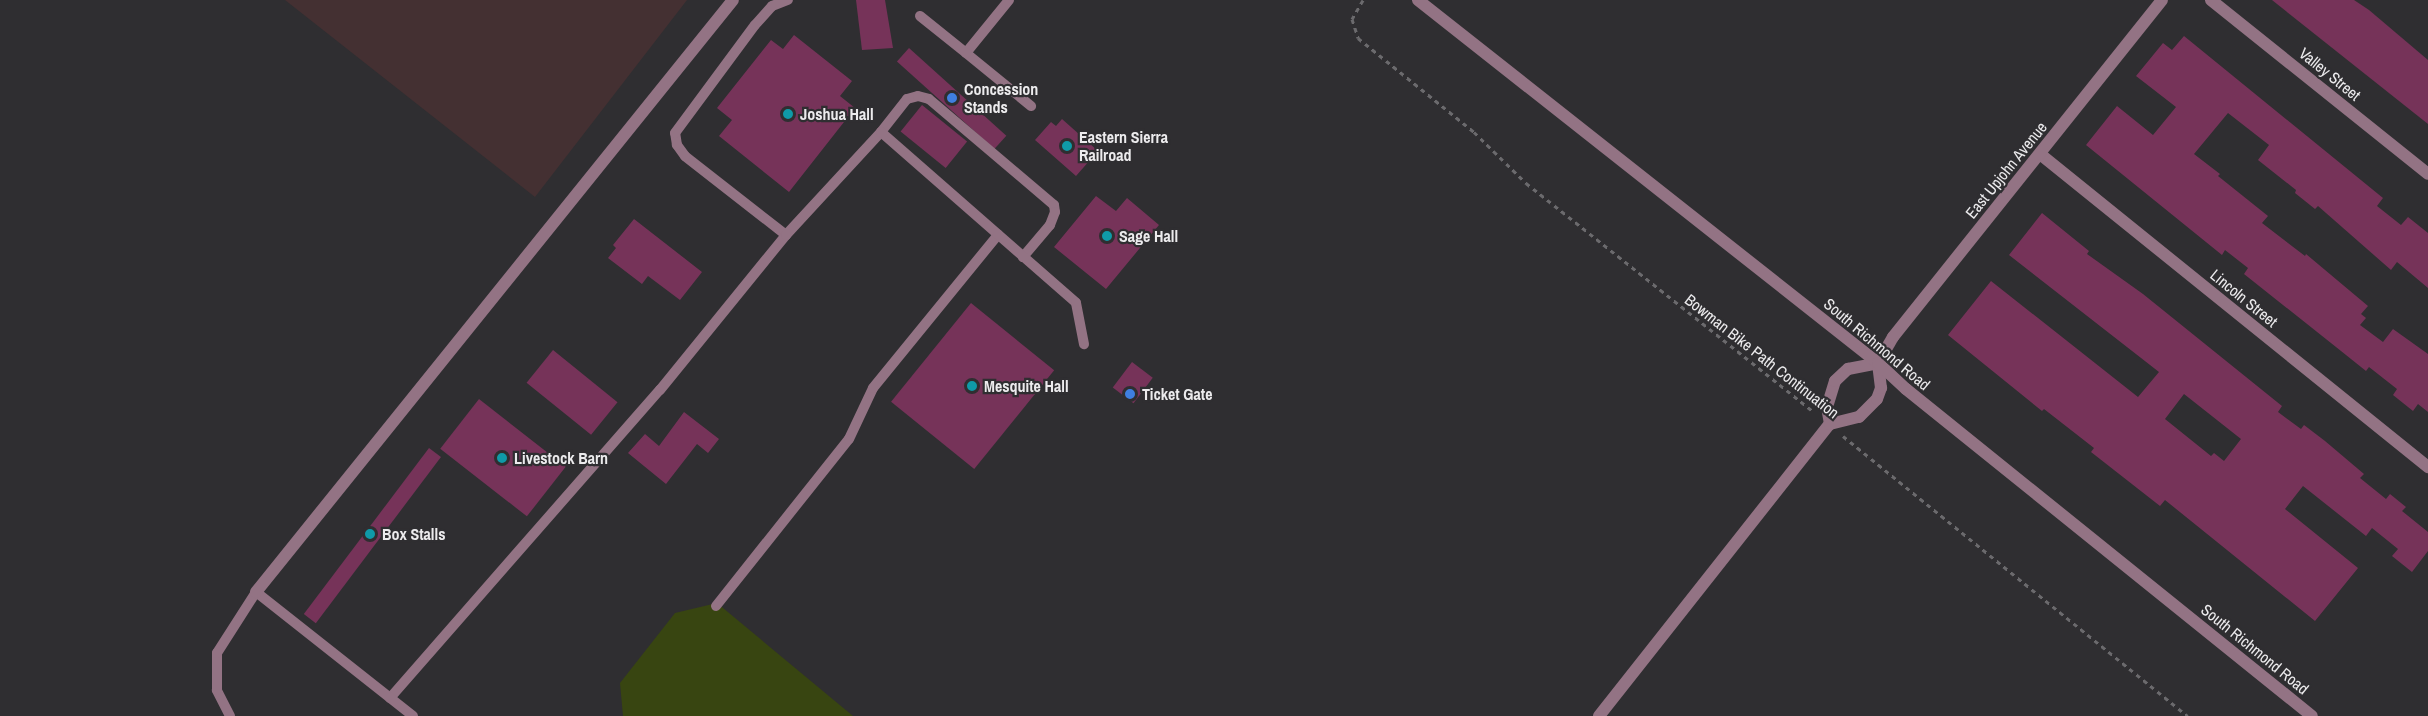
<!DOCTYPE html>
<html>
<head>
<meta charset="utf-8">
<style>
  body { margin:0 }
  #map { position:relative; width:2428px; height:716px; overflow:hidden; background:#2f2e31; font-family:"Archivo Narrow",sans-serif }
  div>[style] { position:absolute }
  .commercial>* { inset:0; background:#443032 }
  .green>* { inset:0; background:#384511 }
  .building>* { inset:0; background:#763359; transform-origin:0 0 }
  .path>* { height:3px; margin-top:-1.5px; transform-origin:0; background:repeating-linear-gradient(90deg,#6b6a6d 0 4.5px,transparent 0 9px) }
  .service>* { height:10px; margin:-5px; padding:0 5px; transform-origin:5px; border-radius:5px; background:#937384 }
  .minor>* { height:12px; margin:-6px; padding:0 6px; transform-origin:6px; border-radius:6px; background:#937384 }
  .tertiary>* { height:12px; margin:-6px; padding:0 6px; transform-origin:6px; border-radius:6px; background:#937384 }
  .dots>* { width:16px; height:16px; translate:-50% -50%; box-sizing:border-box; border:3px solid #2f2e31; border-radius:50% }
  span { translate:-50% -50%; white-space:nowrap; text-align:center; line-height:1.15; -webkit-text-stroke:4.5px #2f2e31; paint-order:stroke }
  .street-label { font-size:16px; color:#ecebed }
  .poi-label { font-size:16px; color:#ecebed; font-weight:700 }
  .left { translate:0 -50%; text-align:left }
</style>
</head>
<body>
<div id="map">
  <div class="commercial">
    <div style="clip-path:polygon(285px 0,687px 0,535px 197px)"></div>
  </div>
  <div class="green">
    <div style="clip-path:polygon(717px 603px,853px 716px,623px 716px,620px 683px,675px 613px)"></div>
  </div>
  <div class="building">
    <div style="clip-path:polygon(856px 0,885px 0,893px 48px,862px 50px)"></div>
    <div style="clip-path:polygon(2272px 0,2354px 0,2369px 10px,2428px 60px,2428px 124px)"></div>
    <div style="clip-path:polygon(794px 35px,852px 81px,840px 96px,855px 108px,789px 192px,719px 136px,732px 120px,717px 108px,771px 40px,783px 49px)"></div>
    <div style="clip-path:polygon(2184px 36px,2383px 198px,2377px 206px,2401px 225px,2408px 217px,2428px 233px,2428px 288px,2397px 262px,2391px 270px,2318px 206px,2315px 209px,2295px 193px,2296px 190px,2258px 160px,2269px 145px,2228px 113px,2194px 154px,2220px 174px,2218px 176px,2268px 216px,2262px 223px,2305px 256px,2306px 254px,2368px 306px,2361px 314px,2366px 318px,2360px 325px,2383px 342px,2393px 329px,2428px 354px,2428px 412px,2418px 404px,2413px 411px,2393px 395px,2397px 389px,2369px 367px,2366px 371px,2341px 351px,2244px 274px,2248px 268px,2225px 250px,2222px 255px,2086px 145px,2117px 106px,2153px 135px,2176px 107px,2136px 76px,2163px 43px,2172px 50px)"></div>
    <div style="left:909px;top:48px;width:131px;height:18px;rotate:42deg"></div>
    <div style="left:922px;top:105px;width:58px;height:34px;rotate:39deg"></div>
    <div style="clip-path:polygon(1062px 119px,1098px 151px,1076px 176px,1035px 140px,1051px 122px,1056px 126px)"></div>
    <div style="clip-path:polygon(1096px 196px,1116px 211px,1127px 198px,1159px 225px,1106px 289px,1054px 247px)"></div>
    <div style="clip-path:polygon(evenodd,2042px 213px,2089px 251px,2087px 254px,2143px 294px,2282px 406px,2278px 412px,2301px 429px,2304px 425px,2325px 441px,2364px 474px,2360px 478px,2386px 499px,2390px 494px,2406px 507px,2402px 511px,2428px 532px,2428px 551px,2412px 572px,2392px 556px,2398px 549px,2372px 528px,2366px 536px,2303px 486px,2285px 509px,2358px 568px,2315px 621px,2165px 500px,2160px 506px,2091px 452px,2094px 448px,2044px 409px,2042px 411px,1948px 335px,1991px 281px,2138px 397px,2159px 372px,2009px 255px,2042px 213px,2184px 394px,2241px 439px,2224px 461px,2214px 453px,2211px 456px,2165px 419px,2184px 394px)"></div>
    <div style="clip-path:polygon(634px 219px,702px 272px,680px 300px,648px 276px,642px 284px,608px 258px,616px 248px,613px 245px)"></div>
    <div style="left:971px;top:303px;width:107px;height:127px;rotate:39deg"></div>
    <div style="left:553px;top:350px;width:83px;height:42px;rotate:39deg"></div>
    <div style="left:1132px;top:362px;width:26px;height:32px;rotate:37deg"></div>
    <div style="left:479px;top:399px;width:110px;height:63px;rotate:38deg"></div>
    <div style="clip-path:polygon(684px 412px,719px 439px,708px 453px,697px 444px,666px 484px,628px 453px,645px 434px,659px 446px)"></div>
    <div style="left:429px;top:448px;width:15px;height:208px;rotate:37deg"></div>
  </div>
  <div class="path">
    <div style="left:1363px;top:0;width:22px;rotate:120deg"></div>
    <div style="left:1352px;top:19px;width:20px;rotate:72deg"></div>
    <div style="left:1358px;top:38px;width:149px;rotate:39deg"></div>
    <div style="left:1474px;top:132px;width:73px;rotate:44.4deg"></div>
    <div style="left:1526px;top:183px;width:367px;rotate:38.5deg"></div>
    <div style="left:1843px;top:436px;width:444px;rotate:39.1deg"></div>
  </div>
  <div class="service">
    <div style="left:1009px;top:0;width:68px;rotate:129.1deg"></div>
    <div style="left:966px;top:53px;width:84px;rotate:39.2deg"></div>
    <div style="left:920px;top:16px;width:59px;rotate:38.8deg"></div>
    <div style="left:881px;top:132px;width:42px;rotate:-51.8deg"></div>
    <div style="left:907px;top:99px;width:11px;rotate:-15deg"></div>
    <div style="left:918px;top:96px;width:11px;rotate:15deg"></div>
    <div style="left:929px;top:99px;width:164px;rotate:40.3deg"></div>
    <div style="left:1054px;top:205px;width:7px;rotate:82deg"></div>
    <div style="left:1055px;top:212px;width:14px;rotate:111deg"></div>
    <div style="left:1050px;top:225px;width:42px;rotate:130.2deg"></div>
    <div style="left:786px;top:235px;width:128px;rotate:-142deg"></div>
    <div style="left:685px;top:156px;width:14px;rotate:-126deg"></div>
    <div style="left:677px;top:145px;width:12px;rotate:-99deg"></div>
    <div style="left:675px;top:133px;width:134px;rotate:-53.5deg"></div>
    <div style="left:755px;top:25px;width:25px;rotate:-48deg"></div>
    <div style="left:772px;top:6px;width:17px;rotate:-21deg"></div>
    <div style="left:716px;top:606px;width:213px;rotate:-51.5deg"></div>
    <div style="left:849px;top:439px;width:56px;rotate:-64.8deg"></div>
    <div style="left:873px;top:388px;width:198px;rotate:-50.8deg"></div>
    <div style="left:390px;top:698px;width:410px;rotate:-48.8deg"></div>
    <div style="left:660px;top:390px;width:200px;rotate:-50.9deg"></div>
    <div style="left:786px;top:235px;width:140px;rotate:-47.3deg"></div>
    <div style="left:881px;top:132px;width:259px;rotate:41.2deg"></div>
    <div style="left:1076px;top:303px;width:42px;rotate:79deg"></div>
    <div style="left:230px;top:716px;width:29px;rotate:-117deg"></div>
    <div style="left:217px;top:690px;width:37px;rotate:-90deg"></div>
    <div style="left:217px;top:653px;width:72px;rotate:-57.4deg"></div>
    <div style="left:256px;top:592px;width:200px;rotate:38.3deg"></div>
  </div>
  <div class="minor">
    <div style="left:2211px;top:0;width:278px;rotate:38.7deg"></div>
    <div style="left:2040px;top:154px;width:499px;rotate:38.9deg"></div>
    <div style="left:1878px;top:363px;width:30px;rotate:-60deg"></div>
    <div style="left:1893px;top:337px;width:431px;rotate:-51.4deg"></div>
    <div style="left:1830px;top:424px;width:17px;rotate:-100deg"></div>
    <div style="left:1827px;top:407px;width:27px;rotate:-73deg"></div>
    <div style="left:1835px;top:381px;width:18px;rotate:-43deg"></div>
    <div style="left:1848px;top:369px;width:31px;rotate:-11deg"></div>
    <div style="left:256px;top:592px;width:760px;rotate:-51.14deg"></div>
    <div style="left:1599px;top:716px;width:372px;rotate:-51.7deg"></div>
    <div style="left:1830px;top:424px;width:30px;rotate:-14deg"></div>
    <div style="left:1859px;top:417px;width:25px;rotate:-45deg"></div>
    <div style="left:1877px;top:399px;width:12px;rotate:-70deg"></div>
    <div style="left:1881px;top:388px;width:25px;rotate:-97deg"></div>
  </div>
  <div class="tertiary">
    <div style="left:1418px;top:0;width:586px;rotate:38.28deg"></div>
    <div style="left:1878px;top:363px;width:38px;rotate:43deg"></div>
    <div style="left:1906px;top:389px;width:521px;rotate:38.85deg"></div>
  </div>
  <div class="dots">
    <div style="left:952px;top:98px;background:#3f7fe0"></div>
    <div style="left:788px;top:114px;background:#0f9aa8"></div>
    <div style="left:1067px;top:146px;background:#0f9aa8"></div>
    <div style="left:1107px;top:236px;background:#0f9aa8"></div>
    <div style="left:972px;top:386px;background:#0f9aa8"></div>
    <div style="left:1130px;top:394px;background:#3f7fe0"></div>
    <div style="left:502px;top:458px;background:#0f9aa8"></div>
    <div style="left:370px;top:534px;background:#0f9aa8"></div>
  </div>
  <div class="street-label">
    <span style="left:2330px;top:74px;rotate:39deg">Valley Street</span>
    <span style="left:2006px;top:170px;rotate:-51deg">East Upjohn Avenue</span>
    <span style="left:2244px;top:298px;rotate:39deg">Lincoln Street</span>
    <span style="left:1877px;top:344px;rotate:40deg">South Richmond Road</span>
    <span style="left:1762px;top:356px;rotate:38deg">Bowman Bike Path Continuation</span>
    <span style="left:2255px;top:649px;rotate:39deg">South Richmond Road</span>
  </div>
  <div class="poi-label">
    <span class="left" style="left:964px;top:98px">Concession<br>Stands</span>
    <span class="left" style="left:800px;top:114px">Joshua Hall</span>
    <span class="left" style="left:1079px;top:146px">Eastern Sierra<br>Railroad</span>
    <span class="left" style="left:1119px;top:236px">Sage Hall</span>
    <span class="left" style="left:984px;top:386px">Mesquite Hall</span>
    <span class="left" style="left:1142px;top:394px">Ticket Gate</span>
    <span class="left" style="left:514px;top:458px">Livestock Barn</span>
    <span class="left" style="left:382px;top:534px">Box Stalls</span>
  </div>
</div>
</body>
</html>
